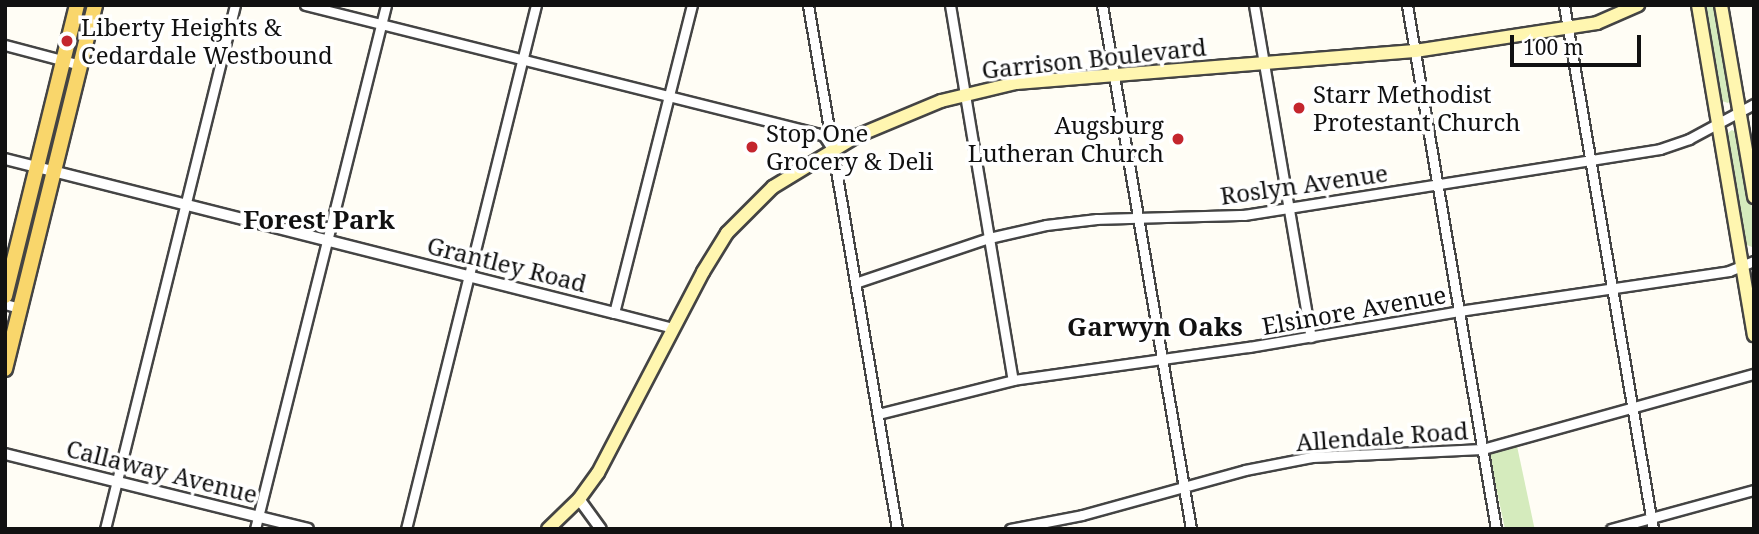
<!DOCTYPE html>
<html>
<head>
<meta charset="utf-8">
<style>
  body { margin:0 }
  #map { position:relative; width:1759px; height:534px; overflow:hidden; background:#fffdf5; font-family:"Noto Serif",serif }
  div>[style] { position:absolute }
  .green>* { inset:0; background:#d5ebbd; transform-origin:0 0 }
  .roads { filter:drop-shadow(2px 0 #444) drop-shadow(-2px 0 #444) drop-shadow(0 2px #444) drop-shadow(0 -2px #444) }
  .minor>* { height:9px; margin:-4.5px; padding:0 4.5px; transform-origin:4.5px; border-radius:4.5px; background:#fff }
  .tertiary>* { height:10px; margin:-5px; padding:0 5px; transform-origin:5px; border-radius:5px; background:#fff }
  .secondary>* { height:12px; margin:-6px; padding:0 6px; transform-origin:6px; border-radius:6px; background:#fff6b0 }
  .primary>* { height:14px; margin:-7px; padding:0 7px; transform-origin:7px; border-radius:7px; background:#f9d66b }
  .dots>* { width:19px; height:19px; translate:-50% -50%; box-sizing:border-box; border:4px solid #fff; border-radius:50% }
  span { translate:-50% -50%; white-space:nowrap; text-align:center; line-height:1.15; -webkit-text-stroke:7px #fff; paint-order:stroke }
  .poi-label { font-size:24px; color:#111 }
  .left { translate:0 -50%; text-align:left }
  .right { translate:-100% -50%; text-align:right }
  .street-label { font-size:24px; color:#111 }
  .neighbourhood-label { font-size:26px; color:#111; font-weight:700 }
  .frame { position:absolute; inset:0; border:7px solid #111; pointer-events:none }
  .scale { position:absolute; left:1510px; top:35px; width:131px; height:32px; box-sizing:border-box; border:4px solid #111; border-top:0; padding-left:9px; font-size:21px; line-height:24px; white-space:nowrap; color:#111; -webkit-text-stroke:5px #fff; paint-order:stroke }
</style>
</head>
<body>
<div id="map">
  <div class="green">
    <div style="clip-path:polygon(1702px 5px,1717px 5px,1732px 98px,1728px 103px,1719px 100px)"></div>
    <div style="clip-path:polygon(1732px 130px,1739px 134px,1754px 221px,1752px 247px,1744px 244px,1725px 135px)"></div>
    <div style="left:1517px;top:446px;width:85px;height:29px;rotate:78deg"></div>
  </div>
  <div class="roads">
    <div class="minor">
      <div style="left:305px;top:5px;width:527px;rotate:14.06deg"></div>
      <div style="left:816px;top:133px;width:9px;rotate:21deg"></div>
      <div style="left:824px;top:136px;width:15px;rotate:58deg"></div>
      <div style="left:808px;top:5px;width:532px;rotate:80.36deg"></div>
      <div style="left:950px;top:5px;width:380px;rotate:80.5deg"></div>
      <div style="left:1102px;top:5px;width:532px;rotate:80.36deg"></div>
      <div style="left:1254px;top:5px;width:337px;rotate:80.3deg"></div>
      <div style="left:1407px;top:5px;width:532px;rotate:80.36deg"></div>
      <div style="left:1564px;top:5px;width:532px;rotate:80.36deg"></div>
      <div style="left:5px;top:45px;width:78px;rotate:14.9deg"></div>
      <div style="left:855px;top:283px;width:141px;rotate:-18.6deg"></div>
      <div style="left:989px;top:238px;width:58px;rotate:-12.8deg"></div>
      <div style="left:1046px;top:225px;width:51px;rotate:-6.7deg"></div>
      <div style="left:1097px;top:219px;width:147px;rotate:-1.6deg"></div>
      <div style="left:1244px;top:215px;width:421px;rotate:-9deg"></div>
      <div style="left:1660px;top:149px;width:31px;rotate:-19deg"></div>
      <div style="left:1689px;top:139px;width:74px;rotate:-28.3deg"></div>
      <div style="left:5px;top:304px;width:16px;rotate:15deg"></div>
      <div style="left:673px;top:328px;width:61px;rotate:-165.7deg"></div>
      <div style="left:614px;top:313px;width:318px;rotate:-75.8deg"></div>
      <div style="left:878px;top:414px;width:139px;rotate:-14.1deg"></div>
      <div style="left:1013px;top:380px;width:238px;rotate:-8deg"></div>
      <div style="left:1249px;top:347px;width:213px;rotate:-9.7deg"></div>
      <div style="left:1459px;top:311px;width:273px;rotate:-8.4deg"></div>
      <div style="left:1729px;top:271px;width:27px;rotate:-22deg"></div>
      <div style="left:105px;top:529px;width:540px;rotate:-76.07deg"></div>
      <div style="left:255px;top:529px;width:540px;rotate:-75.96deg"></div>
      <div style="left:406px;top:529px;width:540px;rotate:-76.07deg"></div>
      <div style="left:1010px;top:529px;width:73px;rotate:-11deg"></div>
      <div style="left:1082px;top:515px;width:169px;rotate:-15.4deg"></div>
      <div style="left:1245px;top:470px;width:68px;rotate:-11deg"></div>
      <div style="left:1312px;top:457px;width:171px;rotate:-2.7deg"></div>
      <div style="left:1483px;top:449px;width:281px;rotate:-15.5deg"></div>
      <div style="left:1611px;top:529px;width:148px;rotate:-15.3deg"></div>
    </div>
    <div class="tertiary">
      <div style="left:5px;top:159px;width:628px;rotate:14.19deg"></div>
      <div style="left:5px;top:454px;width:312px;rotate:13.9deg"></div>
      <div style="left:579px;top:499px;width:37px;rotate:54deg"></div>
    </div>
    <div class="secondary">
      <div style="left:1698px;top:5px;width:335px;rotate:80.4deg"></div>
      <div style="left:1721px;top:5px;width:195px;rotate:80.2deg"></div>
      <div style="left:548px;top:529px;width:43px;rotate:-44.1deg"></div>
      <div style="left:579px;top:499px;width:32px;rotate:-54deg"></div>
      <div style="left:598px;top:473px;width:227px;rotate:-62.4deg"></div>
      <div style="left:703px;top:272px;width:46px;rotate:-58.4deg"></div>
      <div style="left:727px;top:233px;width:65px;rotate:-45deg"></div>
      <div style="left:773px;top:187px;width:98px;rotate:-31.3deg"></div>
      <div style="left:857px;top:136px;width:91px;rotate:-22.6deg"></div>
      <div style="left:941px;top:101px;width:77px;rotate:-13.5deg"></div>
      <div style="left:1016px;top:83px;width:400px;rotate:-4.6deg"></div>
      <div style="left:1415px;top:51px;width:184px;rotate:-8.7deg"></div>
      <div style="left:1597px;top:23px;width:45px;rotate:-23.7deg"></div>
    </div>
    <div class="primary">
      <div style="left:5px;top:296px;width:300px;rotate:-76.1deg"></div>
      <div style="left:5px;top:369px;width:375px;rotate:-76.1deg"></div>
    </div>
  </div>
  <div class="dots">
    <div style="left:67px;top:41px;background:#c4262e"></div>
    <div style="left:1299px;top:108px;background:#c4262e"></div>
    <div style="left:1178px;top:139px;background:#c4262e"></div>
    <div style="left:752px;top:147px;background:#c4262e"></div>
  </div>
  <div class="poi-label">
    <span class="left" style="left:81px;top:41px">Liberty Heights &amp;<br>Cedardale Westbound</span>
    <span class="left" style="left:1313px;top:108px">Starr Methodist<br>Protestant Church</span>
    <span class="right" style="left:1164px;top:139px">Augsburg<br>Lutheran Church</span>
    <span class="left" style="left:766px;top:147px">Stop One<br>Grocery &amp; Deli</span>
  </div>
  <div class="street-label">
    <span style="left:1094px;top:58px;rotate:-6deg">Garrison Boulevard</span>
    <span style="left:1304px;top:184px;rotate:-8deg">Roslyn Avenue</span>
    <span style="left:507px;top:264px;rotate:14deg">Grantley Road</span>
    <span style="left:1354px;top:310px;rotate:-10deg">Elsinore Avenue</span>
    <span style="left:1382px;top:436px;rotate:-4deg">Allendale Road</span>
    <span style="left:162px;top:471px;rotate:14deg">Callaway Avenue</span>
  </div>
  <div class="neighbourhood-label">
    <span style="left:319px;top:220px">Forest Park</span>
    <span style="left:1155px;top:327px">Garwyn Oaks</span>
  </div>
  <div class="frame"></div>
  <div class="scale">100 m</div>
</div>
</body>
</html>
